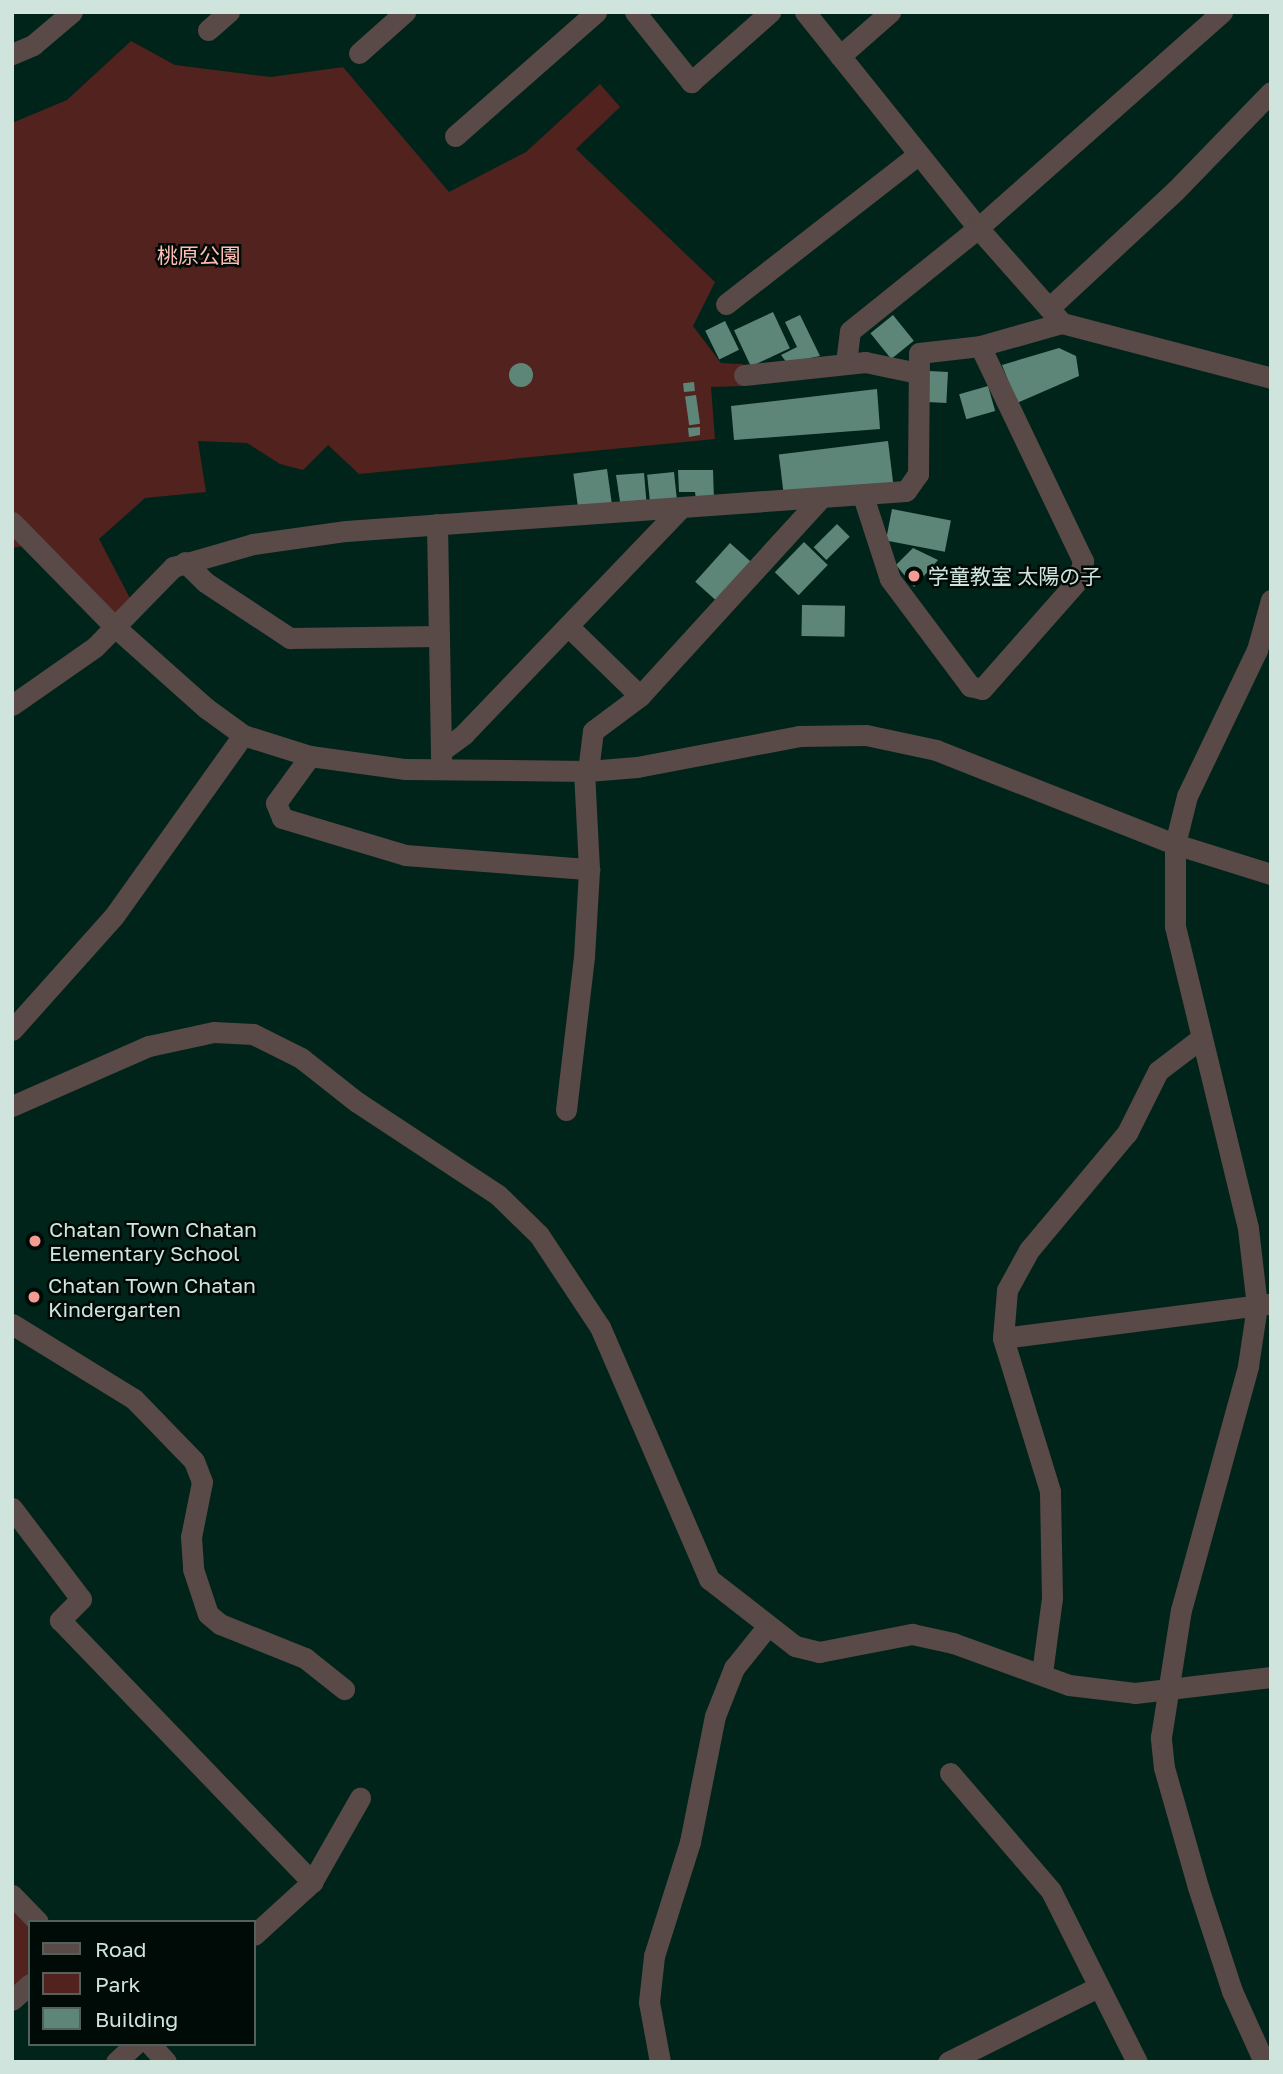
<!DOCTYPE html>
<html>
<head>
<meta charset="utf-8">
<style>
  body { margin:0 }
  #map { position:relative; width:1283px; height:2074px; overflow:hidden; background:#00241a; font-family:"Golos Text","Noto Sans JP",sans-serif }
  div>[style] { position:absolute }
  .green>* { inset:0; background:#52221e }
  .building>* { inset:0; background:#5e8678; transform-origin:0 0 }
  .round { border-radius:50% }
  .minor>* { height:21px; margin:-10.5px; padding:0 10.5px; transform-origin:10.5px; border-radius:10.5px; background:#594947 }
  .dots>* { width:19px; height:19px; translate:-50% -50%; box-sizing:border-box; border:4px solid #000a06; border-radius:50% }
  span { translate:-50% -50%; white-space:nowrap; text-align:center; line-height:1.15; -webkit-text-stroke:5px #000a06; paint-order:stroke }
  .park-label { font-size:21px; color:#ffbeb5 }
  .poi-label { font-size:21px; color:#cfe4dc }
  .left { translate:0 -50%; text-align:left }
  .frame { position:absolute; inset:0; border:14px solid #cfe4dc; pointer-events:none }
  .legend { position:absolute; left:28px; top:1920px; width:228px; height:126px; box-sizing:border-box; background:#000a06; border:2px solid #53615c; margin:0; padding:9px 12px; list-style:none; font-size:21px; color:#cfe4dc }
  .legend li { display:flex; align-items:center; gap:14px; height:35px }
  .legend b { width:35px; border:2px solid #53615c }
</style>
</head>
<body>
<div id="map">
  <div class="green">
    <div style="clip-path:polygon(131px 41px,175px 65px,271px 77px,343px 67px,449px 192px,526px 152px,600px 84px,620px 107px,576px 149px,715px 282px,693px 326px,721px 363px,743px 364px,744px 386px,711px 387px,715px 439px,359px 474px,328px 445px,303px 470px,280px 464px,247px 443px,198px 441px,206px 492px,145px 498px,99px 539px,134px 606px,115px 627px,34px 544px,12px 548px,12px 123px,67px 100px)"></div>
    <div style="clip-path:polygon(12px 1895px,30px 1922px,30px 1984px,12px 2000px)"></div>
  </div>
  <div class="building">
    <div style="left:773px;top:312px;width:40px;height:43px;rotate:65deg"></div>
    <div style="clip-path:polygon(800px 315px,820px 356px,787px 363px,781px 355px,797px 347px,785px 322px)"></div>
    <div style="left:893px;top:315px;width:33px;height:29px;rotate:51deg"></div>
    <div style="left:725px;top:321px;width:32px;height:22px;rotate:64deg"></div>
    <div style="clip-path:polygon(1059px 348px,1076px 356px,1079px 376px,1017px 403px,1002px 365px)"></div>
    <div class="round" style="left:509px;top:363px;width:24px;height:24px"></div>
    <div style="left:929px;top:371px;width:19px;height:31px;rotate:3deg"></div>
    <div style="left:694px;top:382px;width:9px;height:11px;rotate:84deg"></div>
    <div style="left:988px;top:386px;width:26px;height:30px;rotate:74deg"></div>
    <div style="clip-path:polygon(877px 389px,880px 429px,734px 440px,731px 406px)"></div>
    <div style="left:696px;top:395px;width:29px;height:11px;rotate:82deg"></div>
    <div style="clip-path:polygon(700px 427px,700px 435px,689px 437px,688px 428px)"></div>
    <div style="left:888px;top:441px;width:43px;height:110px;rotate:83deg"></div>
    <div style="left:607px;top:469px;width:34px;height:34px;rotate:82deg"></div>
    <div style="clip-path:polygon(678px 470px,713px 470px,714px 500px,696px 500px,695px 492px,679px 492px)"></div>
    <div style="left:674px;top:472px;width:30px;height:27px;rotate:84deg"></div>
    <div style="clip-path:polygon(644px 473px,647px 508px,621px 508px,616px 475px)"></div>
    <div style="left:892px;top:509px;width:60px;height:32px;rotate:11deg"></div>
    <div style="left:837px;top:524px;width:18px;height:33px;rotate:45deg"></div>
    <div style="left:804px;top:542px;width:33px;height:42px;rotate:44deg"></div>
    <div style="left:730px;top:543px;width:30px;height:52px;rotate:42deg"></div>
    <div style="clip-path:polygon(913px 548px,938px 560px,914px 587px,896px 565px)"></div>
    <div style="left:802px;top:605px;width:43px;height:31px;rotate:1deg"></div>
  </div>
  <div class="minor">
    <div style="left:635px;top:12px;width:90px;rotate:51.3deg"></div>
    <div style="left:691px;top:82px;width:106px;rotate:-41.5deg"></div>
    <div style="left:805px;top:12px;width:277px;rotate:51.3deg"></div>
    <div style="left:978px;top:228px;width:127px;rotate:48.5deg"></div>
    <div style="left:1062px;top:323px;width:216px;rotate:14.7deg"></div>
    <div style="left:208px;top:30px;width:28px;rotate:-41deg"></div>
    <div style="left:359px;top:53px;width:62px;rotate:-41.7deg"></div>
    <div style="left:12px;top:54px;width:23px;rotate:-23deg"></div>
    <div style="left:33px;top:45px;width:51px;rotate:-40.2deg"></div>
    <div style="left:840px;top:56px;width:67px;rotate:-41.3deg"></div>
    <div style="left:455px;top:136px;width:188px;rotate:-41.3deg"></div>
    <div style="left:726px;top:304px;width:244px;rotate:-37.9deg"></div>
    <div style="left:1049px;top:308px;width:173px;rotate:-42.9deg"></div>
    <div style="left:1176px;top:190px;width:136px;rotate:-45.9deg"></div>
    <div style="left:846px;top:363px;width:32px;rotate:-83deg"></div>
    <div style="left:850px;top:331px;width:164px;rotate:-38.8deg"></div>
    <div style="left:978px;top:228px;width:326px;rotate:-41.5deg"></div>
    <div style="left:744px;top:375px;width:122px;rotate:-6.1deg"></div>
    <div style="left:865px;top:362px;width:54px;rotate:11.7deg"></div>
    <div style="left:863px;top:496px;width:87px;rotate:72deg"></div>
    <div style="left:890px;top:579px;width:134px;rotate:53.2deg"></div>
    <div style="left:970px;top:686px;width:12px;rotate:14deg"></div>
    <div style="left:982px;top:689px;width:145px;rotate:-48.6deg"></div>
    <div style="left:1078px;top:580px;width:20px;rotate:-75deg"></div>
    <div style="left:1083px;top:561px;width:238px;rotate:-115.6deg"></div>
    <div style="left:12px;top:522px;width:147px;rotate:45.6deg"></div>
    <div style="left:115px;top:627px;width:122px;rotate:41.7deg"></div>
    <div style="left:206px;top:708px;width:46px;rotate:36.1deg"></div>
    <div style="left:243px;top:735px;width:70px;rotate:17.4deg"></div>
    <div style="left:310px;top:756px;width:96px;rotate:7.8deg"></div>
    <div style="left:405px;top:769px;width:183px;rotate:0.6deg"></div>
    <div style="left:588px;top:771px;width:49px;rotate:-4.7deg"></div>
    <div style="left:637px;top:767px;width:165px;rotate:-10.8deg"></div>
    <div style="left:799px;top:736px;width:67px;rotate:-0.9deg"></div>
    <div style="left:866px;top:735px;width:72px;rotate:12.1deg"></div>
    <div style="left:936px;top:750px;width:257px;rotate:21.5deg"></div>
    <div style="left:1175px;top:844px;width:101px;rotate:17.4deg"></div>
    <div style="left:437px;top:524px;width:239px;rotate:89deg"></div>
    <div style="left:185px;top:562px;width:28px;rotate:45deg"></div>
    <div style="left:205px;top:582px;width:102px;rotate:33.4deg"></div>
    <div style="left:290px;top:638px;width:149px;rotate:-0.8deg"></div>
    <div style="left:568px;top:626px;width:100px;rotate:44.2deg"></div>
    <div style="left:12px;top:705px;width:101px;rotate:-34.9deg"></div>
    <div style="left:95px;top:647px;width:112px;rotate:-45.7deg"></div>
    <div style="left:173px;top:567px;width:83px;rotate:-16deg"></div>
    <div style="left:253px;top:544px;width:94px;rotate:-8deg"></div>
    <div style="left:346px;top:531px;width:561px;rotate:-4.09deg"></div>
    <div style="left:906px;top:491px;width:21px;rotate:-55deg"></div>
    <div style="left:918px;top:474px;width:121px;rotate:-89.5deg"></div>
    <div style="left:919px;top:353px;width:61px;rotate:-6.5deg"></div>
    <div style="left:980px;top:346px;width:85px;rotate:-15.7deg"></div>
    <div style="left:441px;top:751px;width:29px;rotate:-36deg"></div>
    <div style="left:464px;top:734px;width:310px;rotate:-46.2deg"></div>
    <div style="left:310px;top:756px;width:58px;rotate:125.9deg"></div>
    <div style="left:276px;top:803px;width:16px;rotate:68deg"></div>
    <div style="left:282px;top:818px;width:128px;rotate:16.7deg"></div>
    <div style="left:405px;top:855px;width:185px;rotate:4.4deg"></div>
    <div style="left:588px;top:771px;width:40px;rotate:-82.9deg"></div>
    <div style="left:593px;top:731px;width:59px;rotate:-36.7deg"></div>
    <div style="left:640px;top:696px;width:267px;rotate:-47.6deg"></div>
    <div style="left:12px;top:1030px;width:153px;rotate:-48.2deg"></div>
    <div style="left:114px;top:916px;width:222px;rotate:-54.5deg"></div>
    <div style="left:12px;top:1106px;width:150px;rotate:-23.7deg"></div>
    <div style="left:149px;top:1046px;width:66px;rotate:-12.2deg"></div>
    <div style="left:214px;top:1032px;width:39px;rotate:3deg"></div>
    <div style="left:253px;top:1034px;width:54px;rotate:26.6deg"></div>
    <div style="left:301px;top:1058px;width:71px;rotate:38.2deg"></div>
    <div style="left:357px;top:1102px;width:169px;rotate:33.4deg"></div>
    <div style="left:498px;top:1195px;width:57px;rotate:44.3deg"></div>
    <div style="left:539px;top:1235px;width:110px;rotate:56.5deg"></div>
    <div style="left:600px;top:1327px;width:275px;rotate:66.6deg"></div>
    <div style="left:709px;top:1579px;width:109px;rotate:37.9deg"></div>
    <div style="left:795px;top:1646px;width:25px;rotate:14deg"></div>
    <div style="left:819px;top:1652px;width:95px;rotate:-11deg"></div>
    <div style="left:912px;top:1634px;width:42px;rotate:12.4deg"></div>
    <div style="left:953px;top:1643px;width:123px;rotate:19.9deg"></div>
    <div style="left:1069px;top:1685px;width:66px;rotate:6.9deg"></div>
    <div style="left:1135px;top:1693px;width:137px;rotate:-6.7deg"></div>
    <div style="left:566px;top:1110px;width:154px;rotate:-83.3deg"></div>
    <div style="left:584px;top:957px;width:88px;rotate:-86.7deg"></div>
    <div style="left:589px;top:869px;width:98px;rotate:-92.9deg"></div>
    <div style="left:12px;top:1324px;width:143px;rotate:31.6deg"></div>
    <div style="left:134px;top:1399px;width:86px;rotate:45.9deg"></div>
    <div style="left:194px;top:1461px;width:22px;rotate:69deg"></div>
    <div style="left:202px;top:1482px;width:56px;rotate:101.3deg"></div>
    <div style="left:191px;top:1537px;width:32px;rotate:86deg"></div>
    <div style="left:193px;top:1569px;width:47px;rotate:71.6deg"></div>
    <div style="left:208px;top:1614px;width:16px;rotate:40deg"></div>
    <div style="left:220px;top:1624px;width:92px;rotate:21.8deg"></div>
    <div style="left:305px;top:1658px;width:50px;rotate:38.5deg"></div>
    <div style="left:1003px;top:1338px;width:268px;rotate:-7.3deg"></div>
    <div style="left:12px;top:1508px;width:114px;rotate:52.8deg"></div>
    <div style="left:81px;top:1599px;width:30px;rotate:135deg"></div>
    <div style="left:60px;top:1620px;width:364px;rotate:46.1deg"></div>
    <div style="left:1042px;top:1673px;width:76px;rotate:-82.4deg"></div>
    <div style="left:1052px;top:1598px;width:107px;rotate:-91.1deg"></div>
    <div style="left:1050px;top:1491px;width:160px;rotate:-107.1deg"></div>
    <div style="left:1003px;top:1338px;width:48px;rotate:-85.2deg"></div>
    <div style="left:1007px;top:1290px;width:46px;rotate:-61.2deg"></div>
    <div style="left:1029px;top:1250px;width:153px;rotate:-50.1deg"></div>
    <div style="left:1127px;top:1133px;width:69px;rotate:-63.4deg"></div>
    <div style="left:1158px;top:1071px;width:53px;rotate:-37.3deg"></div>
    <div style="left:950px;top:1773px;width:155px;rotate:49.4deg"></div>
    <div style="left:1051px;top:1891px;width:191px;rotate:63.3deg"></div>
    <div style="left:12px;top:1895px;width:37px;rotate:46deg"></div>
    <div style="left:254px;top:1935px;width:79px;rotate:-42.4deg"></div>
    <div style="left:312px;top:1882px;width:97px;rotate:-60.3deg"></div>
    <div style="left:12px;top:2000px;width:24px;rotate:-42deg"></div>
    <div style="left:150px;top:2044px;width:24px;rotate:48deg"></div>
    <div style="left:116px;top:2062px;width:26px;rotate:-43deg"></div>
    <div style="left:660px;top:2062px;width:61px;rotate:-100.4deg"></div>
    <div style="left:649px;top:2002px;width:46px;rotate:-83.8deg"></div>
    <div style="left:654px;top:1956px;width:120px;rotate:-72.5deg"></div>
    <div style="left:690px;top:1842px;width:128px;rotate:-78.8deg"></div>
    <div style="left:715px;top:1716px;width:52px;rotate:-68.4deg"></div>
    <div style="left:734px;top:1668px;width:51px;rotate:-51.3deg"></div>
    <div style="left:948px;top:2062px;width:168px;rotate:-26.6deg"></div>
    <div style="left:1264px;top:2062px;width:78px;rotate:-114.3deg"></div>
    <div style="left:1232px;top:1991px;width:109px;rotate:-108.1deg"></div>
    <div style="left:1198px;top:1887px;width:124px;rotate:-105.9deg"></div>
    <div style="left:1164px;top:1768px;width:31px;rotate:-96deg"></div>
    <div style="left:1161px;top:1737px;width:129px;rotate:-81.1deg"></div>
    <div style="left:1181px;top:1610px;width:253px;rotate:-74.6deg"></div>
    <div style="left:1248px;top:1366px;width:61px;rotate:-81.5deg"></div>
    <div style="left:1257px;top:1306px;width:79px;rotate:-96.6deg"></div>
    <div style="left:1248px;top:1228px;width:311px;rotate:-103.6deg"></div>
    <div style="left:1175px;top:926px;width:82px;rotate:-90deg"></div>
    <div style="left:1175px;top:844px;width:49px;rotate:-76deg"></div>
    <div style="left:1187px;top:796px;width:162px;rotate:-64.4deg"></div>
    <div style="left:1257px;top:650px;width:52px;rotate:-74.4deg"></div>
  </div>
  <div class="dots">
    <div style="left:914px;top:576px;background:#f59c92"></div>
    <div style="left:35px;top:1241px;background:#f59c92"></div>
    <div style="left:34px;top:1297px;background:#f59c92"></div>
  </div>
  <div class="park-label">
    <span style="left:199px;top:255px">桃原公園</span>
  </div>
  <div class="poi-label">
    <span class="left" style="left:928px;top:576px">学童教室 太陽の子</span>
    <span class="left" style="left:49px;top:1241px">Chatan Town Chatan<br>Elementary School</span>
    <span class="left" style="left:48px;top:1297px">Chatan Town Chatan<br>Kindergarten</span>
  </div>
  <div class="frame"></div>
  <ul class="legend">
  <li><b style="height:9px;background:#594947"></b>Road</li>
  <li><b style="height:19px;background:#52221e"></b>Park</li>
  <li><b style="height:19px;background:#5e8678"></b>Building</li>
  </ul>
</div>
</body>
</html>
